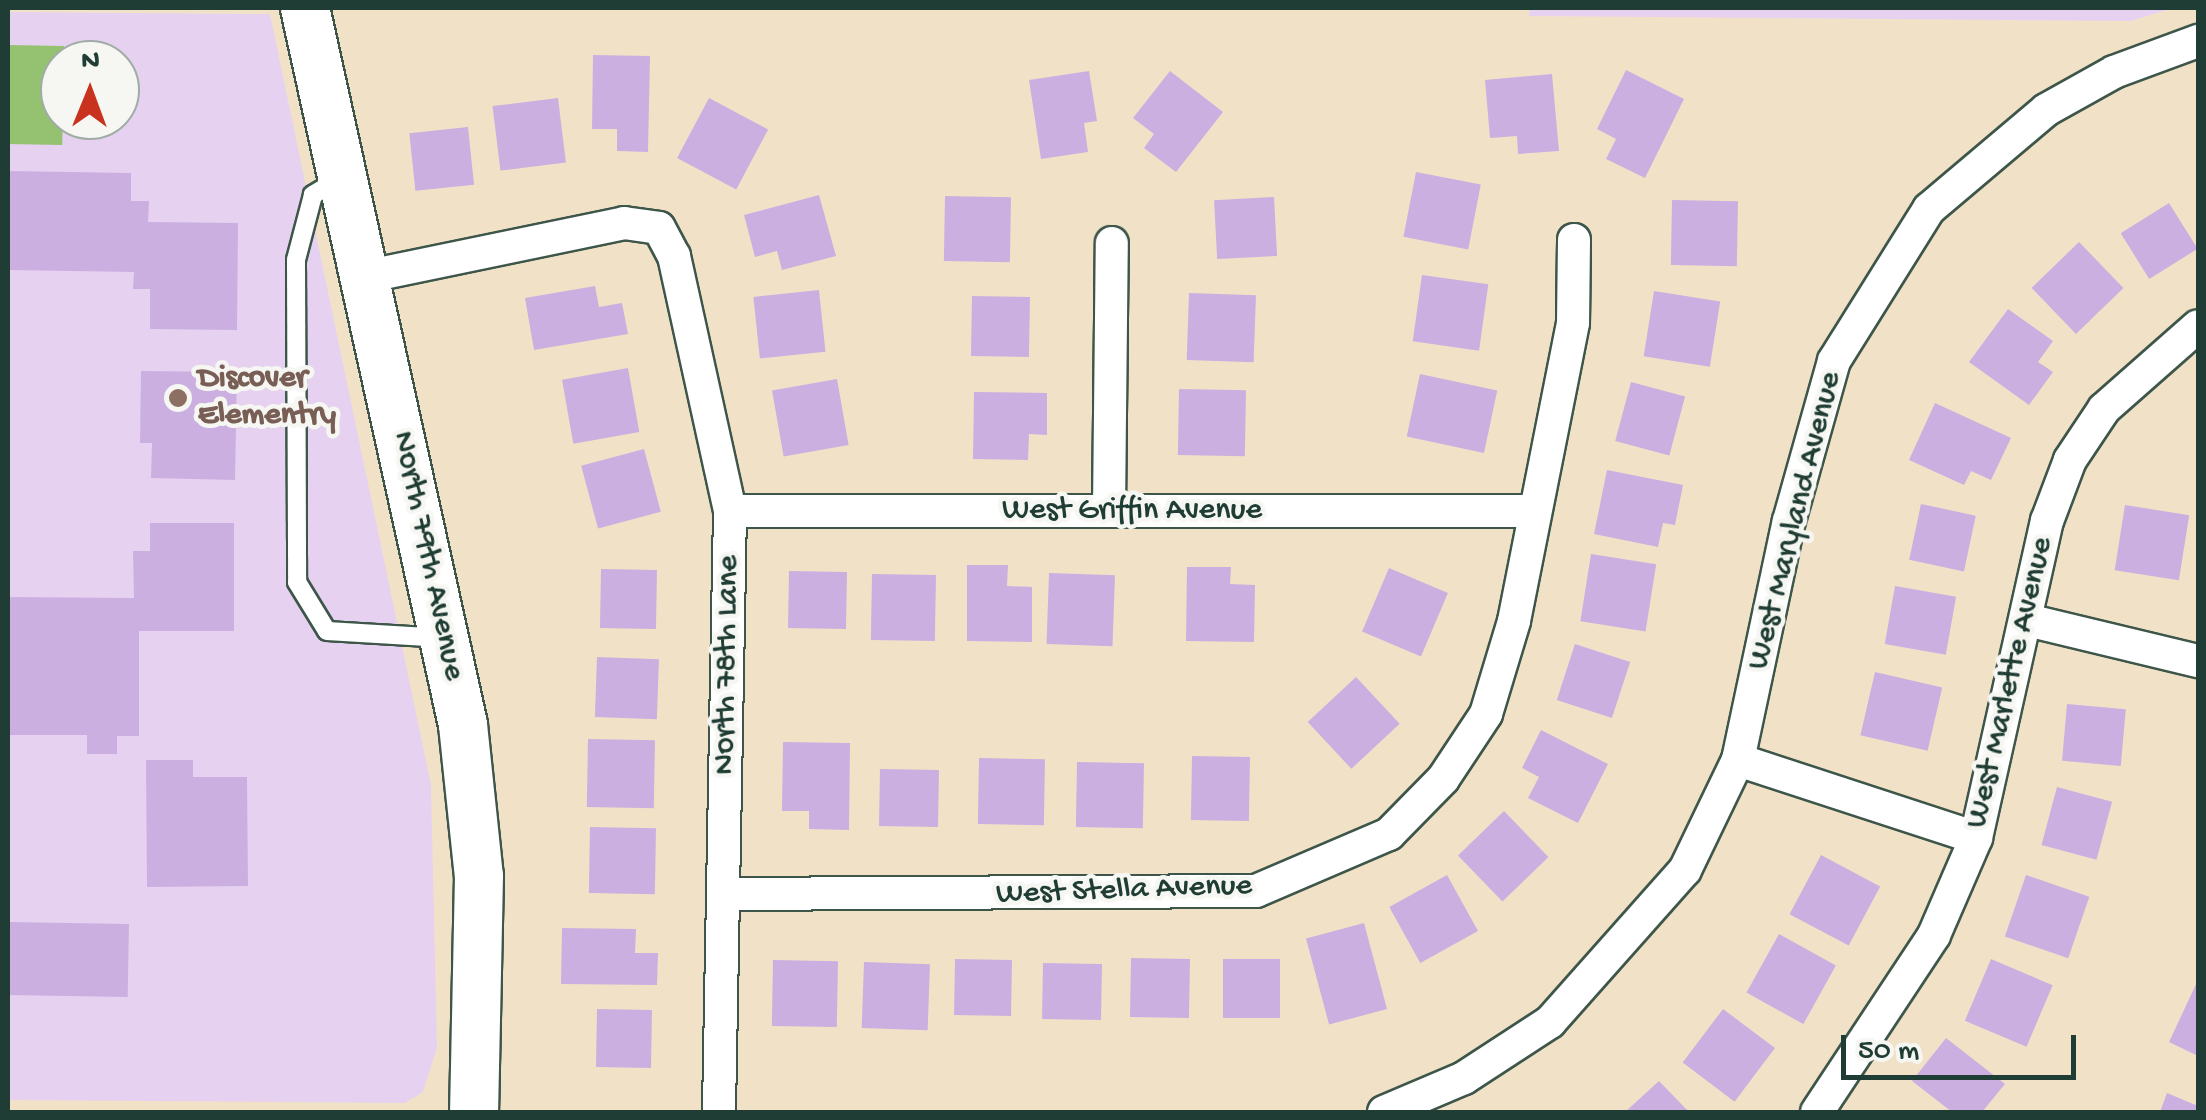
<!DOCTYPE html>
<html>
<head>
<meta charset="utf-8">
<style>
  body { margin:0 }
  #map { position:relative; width:2206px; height:1120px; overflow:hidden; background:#f1e2c7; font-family:"Gochi Hand",sans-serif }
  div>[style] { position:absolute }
  .built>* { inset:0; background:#e6d2f0 }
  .green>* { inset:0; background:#94c270; transform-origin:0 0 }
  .building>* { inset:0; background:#cbafe1; transform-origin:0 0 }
  .roads { filter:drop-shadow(2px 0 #3e564a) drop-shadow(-2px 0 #3e564a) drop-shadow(0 2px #3e564a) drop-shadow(0 -2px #3e564a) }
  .lane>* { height:18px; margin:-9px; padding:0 9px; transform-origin:9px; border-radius:9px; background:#fff }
  .street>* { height:32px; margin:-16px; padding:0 16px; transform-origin:16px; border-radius:16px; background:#fff }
  .secondary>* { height:48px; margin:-24px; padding:0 24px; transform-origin:24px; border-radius:24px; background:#fff }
  .dots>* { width:28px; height:28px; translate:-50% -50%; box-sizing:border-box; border:5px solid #f6f6f2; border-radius:50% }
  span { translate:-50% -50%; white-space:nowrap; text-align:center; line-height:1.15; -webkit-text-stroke:9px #f6f6f2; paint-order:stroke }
  .education-label { font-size:32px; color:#785e54; font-weight:700 }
  .left { translate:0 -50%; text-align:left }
  .street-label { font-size:32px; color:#1f3d34 }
  .frame { position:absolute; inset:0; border:10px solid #1f3d34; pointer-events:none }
  .north { position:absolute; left:40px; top:40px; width:100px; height:100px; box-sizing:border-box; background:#f6f6f2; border:2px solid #a0aca6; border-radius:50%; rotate:1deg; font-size:28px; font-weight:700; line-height:40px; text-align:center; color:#1f3d34 }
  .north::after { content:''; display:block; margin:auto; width:35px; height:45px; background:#c8321e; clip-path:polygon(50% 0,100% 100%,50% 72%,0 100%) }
  .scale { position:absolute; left:1841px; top:1035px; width:235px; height:45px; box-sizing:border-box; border:5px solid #1f3d34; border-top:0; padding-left:12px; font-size:30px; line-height:35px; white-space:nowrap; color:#1f3d34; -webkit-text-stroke:8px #f6f6f2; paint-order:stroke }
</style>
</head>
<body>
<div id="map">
  <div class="built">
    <div style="clip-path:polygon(1530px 8px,2173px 8px,2131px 21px,1529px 16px)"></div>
    <div style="clip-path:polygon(evenodd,8px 12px,270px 14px,431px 785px,437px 1048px,423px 1092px,405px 1103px,8px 1100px,8px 12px,60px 60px,120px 60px,120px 120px,60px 120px,60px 60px)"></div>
  </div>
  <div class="green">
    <div style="left:8px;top:45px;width:56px;height:99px;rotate:1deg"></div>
  </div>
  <div class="building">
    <div style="clip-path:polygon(593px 55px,650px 56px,648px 152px,617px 151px,617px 129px,592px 129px)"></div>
    <div style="clip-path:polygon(1626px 70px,1684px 99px,1645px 178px,1606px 159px,1616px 139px,1597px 129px)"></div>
    <div style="clip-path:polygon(1089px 71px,1097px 121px,1084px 123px,1088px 152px,1041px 159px,1029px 80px)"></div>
    <div style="clip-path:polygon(1170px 71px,1223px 112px,1176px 172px,1144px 148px,1154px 134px,1133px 118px)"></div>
    <div style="clip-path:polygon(1552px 74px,1559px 151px,1518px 154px,1517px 136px,1490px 138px,1485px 80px)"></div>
    <div style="left:558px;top:98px;width:65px;height:66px;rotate:83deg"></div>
    <div style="left:709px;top:98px;width:67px;height:68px;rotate:28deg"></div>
    <div style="left:468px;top:127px;width:58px;height:59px;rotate:84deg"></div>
    <div style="clip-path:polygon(8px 171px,131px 173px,131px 201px,149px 201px,148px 222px,238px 223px,237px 330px,150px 329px,150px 289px,133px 289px,134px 272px,8px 270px)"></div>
    <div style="left:1416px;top:172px;width:66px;height:66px;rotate:11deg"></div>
    <div style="clip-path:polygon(819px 195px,836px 256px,782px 270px,777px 251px,755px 257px,744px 215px)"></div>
    <div style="left:945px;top:196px;width:66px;height:65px;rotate:1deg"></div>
    <div style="left:1274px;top:197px;width:59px;height:60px;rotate:87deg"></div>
    <div style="left:1672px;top:200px;width:66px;height:65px;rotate:1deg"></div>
    <div style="left:2169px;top:203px;width:54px;height:57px;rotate:58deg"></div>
    <div style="left:2079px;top:242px;width:64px;height:66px;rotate:46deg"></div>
    <div style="left:1422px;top:275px;width:67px;height:67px;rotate:8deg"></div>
    <div style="clip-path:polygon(595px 286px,599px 307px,622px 303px,628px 334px,534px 350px,525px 298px)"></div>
    <div style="left:819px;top:290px;width:62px;height:66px;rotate:84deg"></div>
    <div style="left:1654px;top:291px;width:67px;height:66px;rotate:9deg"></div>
    <div style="left:1189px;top:293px;width:67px;height:67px;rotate:2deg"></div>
    <div style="left:972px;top:296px;width:58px;height:60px;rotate:1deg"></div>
    <div style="clip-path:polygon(2008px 309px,2053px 341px,2038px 362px,2053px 372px,2029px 405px,1969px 362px)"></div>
    <div style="left:628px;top:368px;width:65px;height:67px;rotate:80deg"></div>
    <div style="clip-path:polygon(141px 371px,237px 372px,235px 480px,151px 478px,152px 443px,140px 443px)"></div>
    <div style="left:1420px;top:374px;width:79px;height:64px;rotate:12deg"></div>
    <div style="left:837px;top:379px;width:67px;height:66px;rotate:80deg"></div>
    <div style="left:1631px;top:382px;width:56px;height:61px;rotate:15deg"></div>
    <div style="left:1179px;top:389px;width:67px;height:66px;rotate:1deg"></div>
    <div style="clip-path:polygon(974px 392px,1047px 393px,1047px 435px,1029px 434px,1028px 460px,973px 459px)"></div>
    <div style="clip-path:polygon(1935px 403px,2011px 438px,1991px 480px,1971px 471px,1964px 485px,1909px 460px)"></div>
    <div style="left:644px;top:449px;width:65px;height:65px;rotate:75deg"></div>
    <div style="clip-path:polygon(1607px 470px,1683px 485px,1675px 525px,1663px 523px,1658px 547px,1594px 534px)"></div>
    <div style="left:1921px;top:504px;width:56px;height:57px;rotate:12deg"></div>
    <div style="left:2125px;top:505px;width:65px;height:66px;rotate:9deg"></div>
    <div style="clip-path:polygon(150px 523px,234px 523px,234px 631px,139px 631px,139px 736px,117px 736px,117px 754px,87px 754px,87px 735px,8px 735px,8px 597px,134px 598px,133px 551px,150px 551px)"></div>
    <div style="left:1591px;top:554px;width:66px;height:68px;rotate:9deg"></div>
    <div style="clip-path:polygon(967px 565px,1008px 565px,1007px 586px,1032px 587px,1032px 642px,967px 641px)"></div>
    <div style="clip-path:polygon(1187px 567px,1231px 567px,1230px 584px,1255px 585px,1254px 642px,1186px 641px)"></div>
    <div style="left:1389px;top:568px;width:64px;height:69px;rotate:23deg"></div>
    <div style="left:601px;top:569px;width:56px;height:59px;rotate:1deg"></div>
    <div style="left:789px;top:571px;width:58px;height:57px;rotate:1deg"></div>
    <div style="left:1049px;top:573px;width:66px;height:71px;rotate:2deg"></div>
    <div style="left:872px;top:574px;width:64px;height:66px;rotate:1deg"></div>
    <div style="left:1895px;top:586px;width:62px;height:59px;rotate:10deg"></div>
    <div style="left:1575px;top:644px;width:58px;height:59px;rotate:18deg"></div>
    <div style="left:597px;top:657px;width:62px;height:60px;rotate:2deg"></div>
    <div style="left:1875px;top:672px;width:69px;height:65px;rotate:13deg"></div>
    <div style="left:1356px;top:677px;width:64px;height:66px;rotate:47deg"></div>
    <div style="left:2067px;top:704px;width:59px;height:57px;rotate:5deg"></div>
    <div style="clip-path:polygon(1541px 730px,1608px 764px,1578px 823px,1528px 798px,1539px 777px,1522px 768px)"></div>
    <div style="left:588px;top:739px;width:67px;height:68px;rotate:1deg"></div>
    <div style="clip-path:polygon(783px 742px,850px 743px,849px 830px,809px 829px,809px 811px,782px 811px)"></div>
    <div style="left:1192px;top:756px;width:58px;height:64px;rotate:1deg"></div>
    <div style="left:979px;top:758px;width:66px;height:66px;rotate:1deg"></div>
    <div style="clip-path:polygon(146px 760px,193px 760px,193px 777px,247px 777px,248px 886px,147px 887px)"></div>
    <div style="left:1077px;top:762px;width:67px;height:65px;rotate:1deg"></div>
    <div style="left:880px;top:769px;width:59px;height:57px;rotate:1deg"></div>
    <div style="left:2057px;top:787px;width:57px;height:60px;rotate:15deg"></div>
    <div style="left:1504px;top:811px;width:64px;height:64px;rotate:46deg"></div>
    <div style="left:590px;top:827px;width:66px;height:66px;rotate:1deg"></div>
    <div style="left:1821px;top:855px;width:67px;height:67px;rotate:28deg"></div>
    <div style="left:1447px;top:875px;width:64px;height:66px;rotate:61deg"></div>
    <div style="left:2026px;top:875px;width:67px;height:65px;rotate:19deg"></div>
    <div style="left:8px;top:922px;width:121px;height:73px;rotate:1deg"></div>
    <div style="left:1364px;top:923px;width:89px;height:60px;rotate:75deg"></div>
    <div style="clip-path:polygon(562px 928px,636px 929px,635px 953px,658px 953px,657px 985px,561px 984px)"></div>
    <div style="left:1779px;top:934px;width:65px;height:67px;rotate:29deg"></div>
    <div style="left:1131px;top:958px;width:59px;height:59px;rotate:1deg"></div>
    <div style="left:955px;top:959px;width:57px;height:56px;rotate:1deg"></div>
    <div style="left:1223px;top:959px;width:57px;height:59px"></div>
    <div style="left:1991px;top:959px;width:67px;height:67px;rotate:23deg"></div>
    <div style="left:773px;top:960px;width:65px;height:66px;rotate:1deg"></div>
    <div style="left:864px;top:962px;width:66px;height:66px;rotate:2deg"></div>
    <div style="left:1043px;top:963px;width:59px;height:56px;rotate:1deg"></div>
    <div style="clip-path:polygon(2198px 980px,2198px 1056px,2169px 1042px)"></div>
    <div style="left:597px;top:1009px;width:55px;height:58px;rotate:1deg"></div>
    <div style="left:1723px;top:1009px;width:65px;height:67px;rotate:37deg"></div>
    <div style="clip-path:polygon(1946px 1038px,2005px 1084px,1982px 1112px,1952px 1112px,1912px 1081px)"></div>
    <div style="clip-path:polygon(1659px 1081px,1689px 1112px,1625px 1112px)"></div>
    <div style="clip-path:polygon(2167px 1093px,2198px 1106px,2198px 1112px,2160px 1112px)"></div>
  </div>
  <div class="roads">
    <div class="lane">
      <div style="left:341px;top:178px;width:33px;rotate:149deg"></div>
      <div style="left:313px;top:195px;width:67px;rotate:104.7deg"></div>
      <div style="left:296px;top:260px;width:322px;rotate:89.8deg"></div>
      <div style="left:297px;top:582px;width:57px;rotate:58.5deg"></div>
      <div style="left:327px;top:631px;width:117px;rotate:3.4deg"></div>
    </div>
    <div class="street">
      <div style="left:364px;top:277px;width:266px;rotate:-11.7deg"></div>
      <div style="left:624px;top:223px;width:35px;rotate:8deg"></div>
      <div style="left:659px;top:228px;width:32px;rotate:62deg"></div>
      <div style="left:674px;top:256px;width:261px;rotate:77.6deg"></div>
      <div style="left:730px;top:511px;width:601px;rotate:91.05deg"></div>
      <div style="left:1109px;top:510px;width:267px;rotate:-89.4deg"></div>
      <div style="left:730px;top:511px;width:805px"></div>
      <div style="left:2027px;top:620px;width:176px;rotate:13.5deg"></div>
      <div style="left:1738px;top:760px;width:250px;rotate:18.1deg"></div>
      <div style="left:723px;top:894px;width:533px;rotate:-0.32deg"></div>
      <div style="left:1256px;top:891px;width:145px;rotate:-23.2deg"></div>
      <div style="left:1389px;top:834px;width:77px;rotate:-45.5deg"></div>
      <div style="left:1443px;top:779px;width:78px;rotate:-56.5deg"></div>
      <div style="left:1486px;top:714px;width:97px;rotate:-73.2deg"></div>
      <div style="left:1514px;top:621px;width:304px;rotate:-78.8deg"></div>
      <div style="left:1573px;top:323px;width:83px;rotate:-89.3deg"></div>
      <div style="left:1384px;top:1112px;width:87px;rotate:-23deg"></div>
      <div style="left:1464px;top:1078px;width:103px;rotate:-33.1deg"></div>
      <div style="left:1550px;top:1022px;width:203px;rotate:-48.4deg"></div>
      <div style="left:1685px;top:870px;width:122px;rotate:-64.3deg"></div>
      <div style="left:1738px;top:760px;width:244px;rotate:-78deg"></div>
      <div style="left:1789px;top:521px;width:166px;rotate:-74.3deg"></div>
      <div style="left:1834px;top:361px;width:179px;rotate:-58deg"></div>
      <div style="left:1929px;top:209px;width:153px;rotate:-40.2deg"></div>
      <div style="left:2046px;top:110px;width:78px;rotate:-29.2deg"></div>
      <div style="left:2114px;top:72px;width:90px;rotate:-20.3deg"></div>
      <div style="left:1817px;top:1112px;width:212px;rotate:-56.5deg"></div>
      <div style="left:1934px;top:935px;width:106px;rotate:-66.6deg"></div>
      <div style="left:1976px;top:838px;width:325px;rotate:-77.4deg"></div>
      <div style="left:2047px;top:521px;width:65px;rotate:-69.3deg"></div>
      <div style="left:2070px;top:460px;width:61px;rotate:-56.3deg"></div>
      <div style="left:2104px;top:409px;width:125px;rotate:-41.4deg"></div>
    </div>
    <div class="secondary">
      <div style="left:305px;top:8px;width:734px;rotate:77.57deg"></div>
      <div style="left:463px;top:725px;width:152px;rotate:84deg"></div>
      <div style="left:479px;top:876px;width:236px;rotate:91.2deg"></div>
    </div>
  </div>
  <div class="dots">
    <div style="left:178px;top:398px;background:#8d6e63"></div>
  </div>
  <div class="education-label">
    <span class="left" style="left:198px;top:398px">Discover<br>Elementry</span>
  </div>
  <div class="street-label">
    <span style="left:1132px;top:511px">West Griffin Avenue</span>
    <span style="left:1796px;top:521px;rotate:-76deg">West Maryland Avenue</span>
    <span style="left:427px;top:556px;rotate:78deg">North 79th Avenue</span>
    <span style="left:728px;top:665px;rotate:-89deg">North 78th Lane</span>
    <span style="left:2011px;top:683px;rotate:-77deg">West Marlette Avenue</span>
    <span style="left:1124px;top:891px;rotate:-2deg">West Stella Avenue</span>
  </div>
  <div class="frame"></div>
  <div class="north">N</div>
  <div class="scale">50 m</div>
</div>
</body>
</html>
